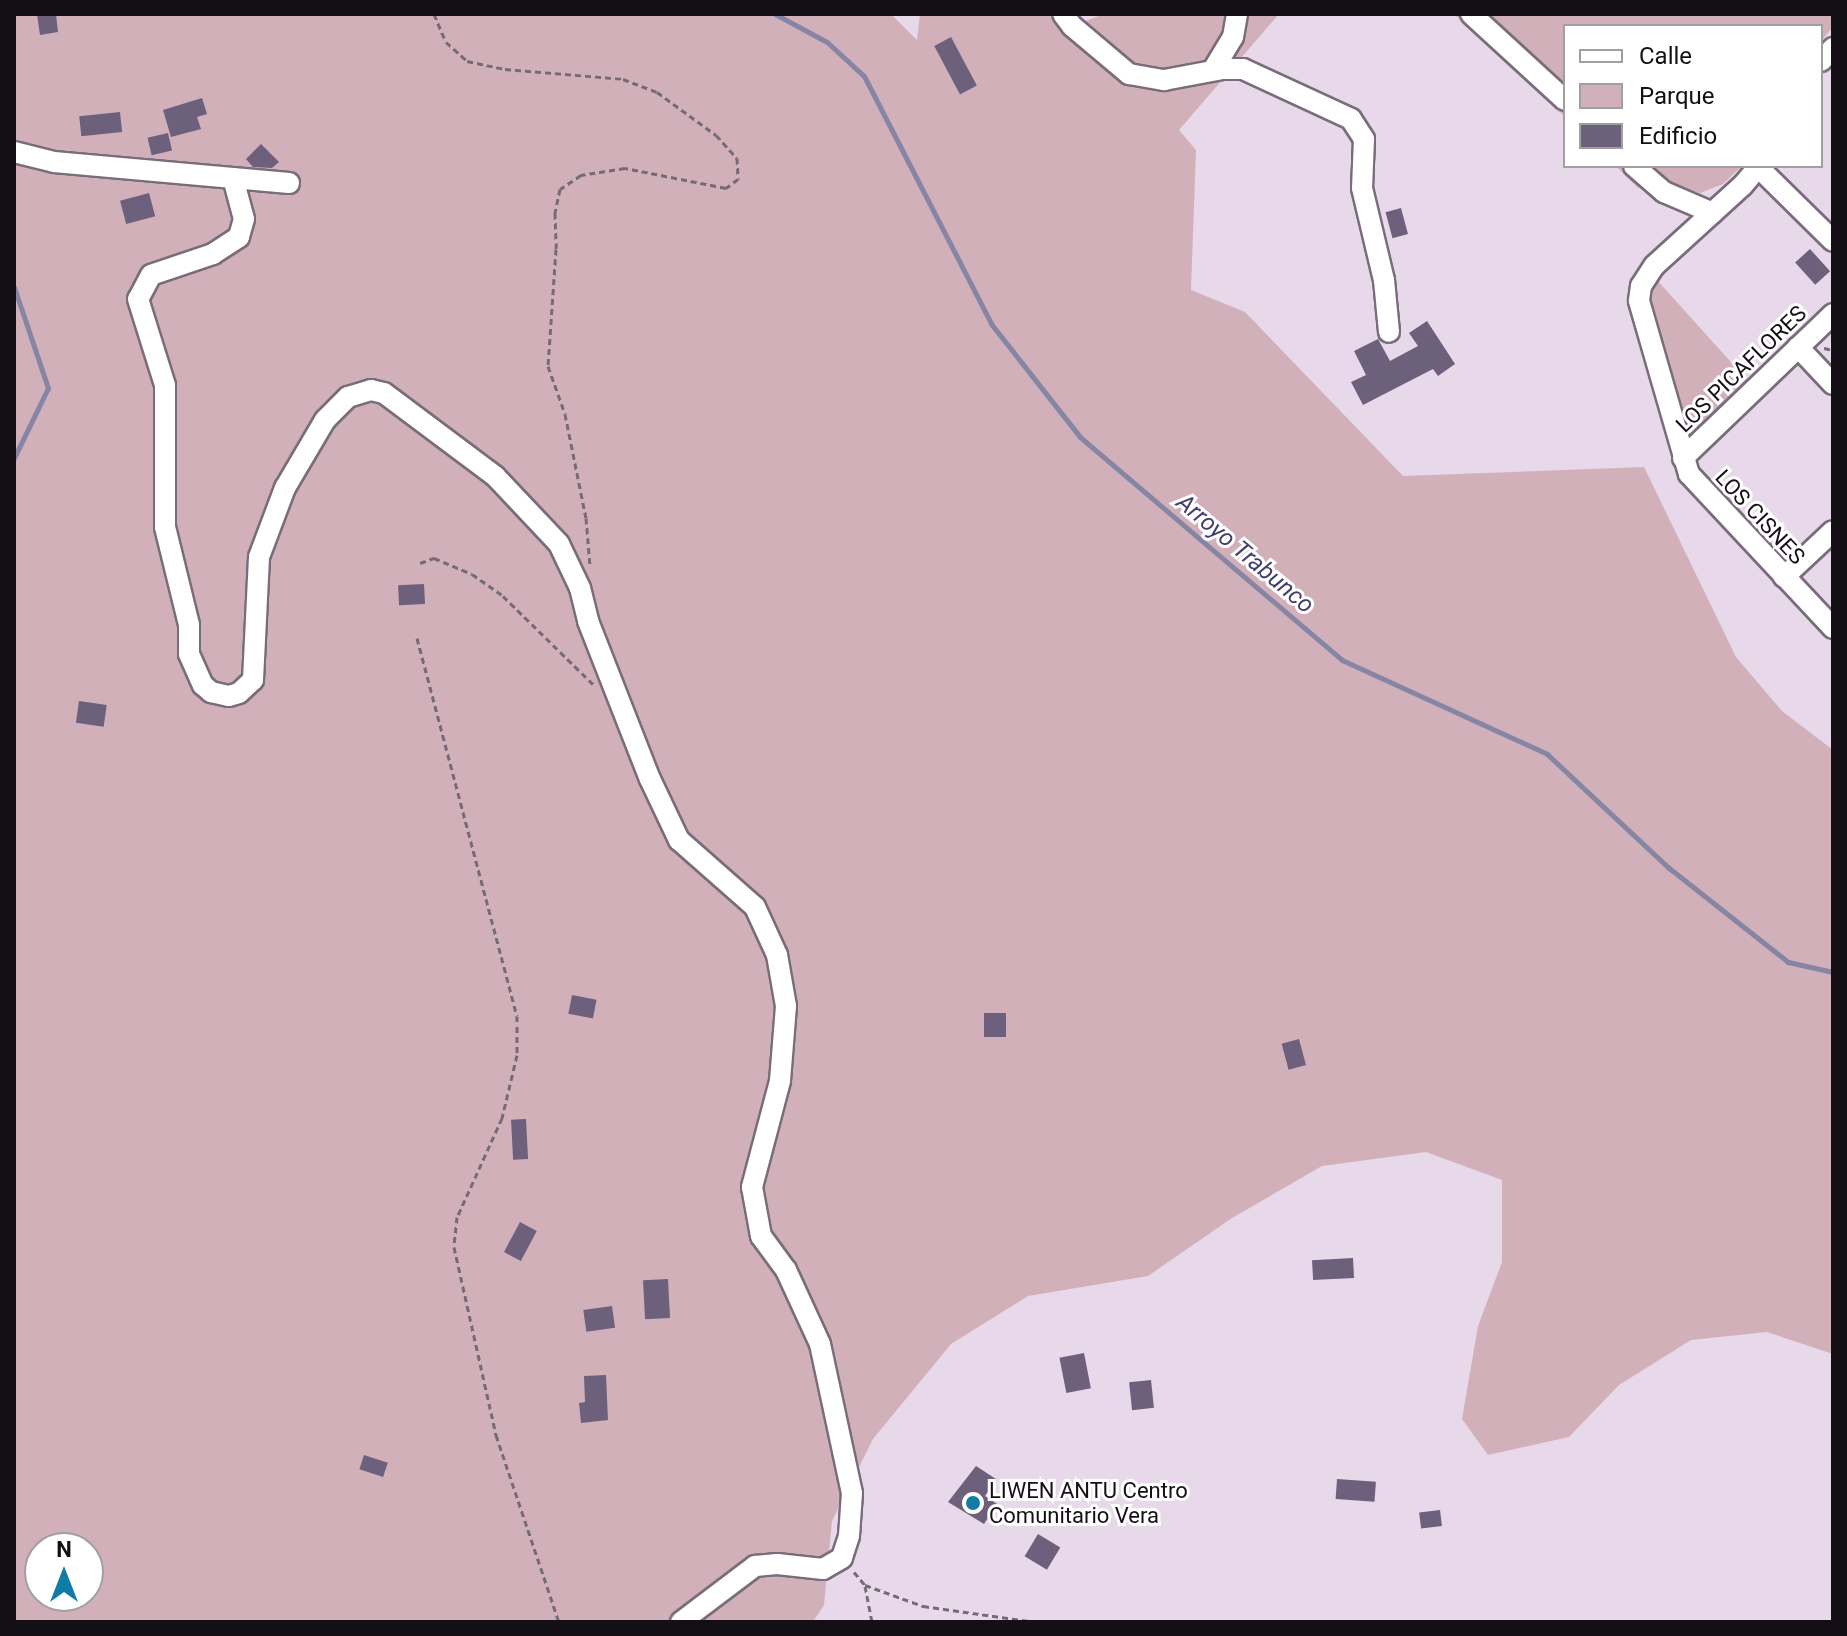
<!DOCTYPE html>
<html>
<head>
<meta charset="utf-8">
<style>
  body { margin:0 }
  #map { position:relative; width:1847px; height:1636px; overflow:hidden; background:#e7d9e9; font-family:Roboto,sans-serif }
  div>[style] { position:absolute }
  .green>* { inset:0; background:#d2b0ba }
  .stream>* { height:5px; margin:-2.5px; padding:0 2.5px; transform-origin:2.5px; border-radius:2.5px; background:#8686a4 }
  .building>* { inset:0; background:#6c607c; transform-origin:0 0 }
  .path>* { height:3px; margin-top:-1.5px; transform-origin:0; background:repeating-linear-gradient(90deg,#746b76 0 6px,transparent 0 10px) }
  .roads { filter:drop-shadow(2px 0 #796d7b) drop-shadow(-2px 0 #796d7b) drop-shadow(0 2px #796d7b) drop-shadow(0 -2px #796d7b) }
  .minor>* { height:20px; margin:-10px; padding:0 10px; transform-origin:10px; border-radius:10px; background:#fff }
  .dots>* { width:22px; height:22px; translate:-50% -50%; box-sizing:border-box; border:4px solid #fff; border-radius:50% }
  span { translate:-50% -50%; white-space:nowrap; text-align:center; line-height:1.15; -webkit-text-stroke:6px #fff; paint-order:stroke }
  .street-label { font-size:22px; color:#140f15 }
  .poi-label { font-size:22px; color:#140f15 }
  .left { translate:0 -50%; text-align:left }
  .water-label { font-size:24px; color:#423f6c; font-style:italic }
  .frame { position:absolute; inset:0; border:16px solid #140f15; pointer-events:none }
  .legend { position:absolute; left:1563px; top:24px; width:260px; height:144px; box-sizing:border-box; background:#fff; border:2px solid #a19fa1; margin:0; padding:10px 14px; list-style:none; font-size:24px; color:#140f15 }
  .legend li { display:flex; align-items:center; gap:16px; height:40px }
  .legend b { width:40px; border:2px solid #a19fa1 }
  .north { position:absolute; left:24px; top:1532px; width:80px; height:80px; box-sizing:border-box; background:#fff; border:2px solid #a19fa1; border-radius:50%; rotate:0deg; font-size:22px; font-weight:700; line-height:32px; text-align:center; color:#140f15 }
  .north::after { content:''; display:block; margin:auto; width:28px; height:36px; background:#107da6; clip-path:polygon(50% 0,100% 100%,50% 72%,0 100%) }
</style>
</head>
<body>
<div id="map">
  <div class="green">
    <div style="clip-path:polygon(evenodd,14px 14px,891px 14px,917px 40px,920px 14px,1045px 14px,1064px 23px,1079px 24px,1103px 14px,1279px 14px,1179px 130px,1196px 150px,1191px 290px,1245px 312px,1403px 476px,1644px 467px,1736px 657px,1782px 711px,1833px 750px,1833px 1354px,1767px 1332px,1691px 1340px,1619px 1385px,1569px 1437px,1488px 1455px,1462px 1419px,1478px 1326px,1502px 1262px,1502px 1180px,1426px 1152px,1322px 1166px,1232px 1218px,1148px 1276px,1028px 1296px,951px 1344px,873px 1439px,832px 1521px,824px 1605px,813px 1622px,14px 1622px,14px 14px,40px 1548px,88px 1548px,88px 1596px,40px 1596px,40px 1548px)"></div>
    <div style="clip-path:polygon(1453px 14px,1833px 14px,1833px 27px,1821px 41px,1821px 26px,1565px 26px,1565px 117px,1480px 34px)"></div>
    <div style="clip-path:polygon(1616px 166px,1742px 166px,1723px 184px,1700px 193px,1675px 185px,1656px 171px,1638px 188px)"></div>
    <div style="clip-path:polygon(1656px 279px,1748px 381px,1699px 426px,1687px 426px,1682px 420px,1651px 304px,1651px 288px)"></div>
  </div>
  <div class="stream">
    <div style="left:775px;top:14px;width:59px;rotate:28.3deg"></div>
    <div style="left:827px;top:42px;width:50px;rotate:42.6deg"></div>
    <div style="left:864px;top:76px;width:280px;rotate:62.8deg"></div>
    <div style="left:992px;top:325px;width:142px;rotate:51.8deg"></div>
    <div style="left:1080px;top:437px;width:344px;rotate:40.4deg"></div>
    <div style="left:1342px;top:660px;width:226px;rotate:24.6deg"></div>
    <div style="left:1547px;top:754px;width:167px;rotate:43.1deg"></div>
    <div style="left:1669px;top:868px;width:152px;rotate:38.3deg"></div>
    <div style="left:1788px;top:962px;width:46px;rotate:12.5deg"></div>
    <div style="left:14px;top:287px;width:107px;rotate:71.4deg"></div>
    <div style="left:48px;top:388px;width:78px;rotate:115.9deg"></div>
  </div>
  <div class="building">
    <div style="clip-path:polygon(37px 14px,56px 14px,58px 32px,40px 35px)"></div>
    <div style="left:951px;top:37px;width:55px;height:19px;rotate:62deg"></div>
    <div style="clip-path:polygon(202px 98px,207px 114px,197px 117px,201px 129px,171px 137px,163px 110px)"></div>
    <div style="left:120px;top:112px;width:20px;height:41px;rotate:84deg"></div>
    <div style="left:168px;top:133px;width:18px;height:21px;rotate:77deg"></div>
    <div style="clip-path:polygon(261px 144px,279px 162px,272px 168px,253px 167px,246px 159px)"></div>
    <div style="left:149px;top:193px;width:24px;height:30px;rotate:75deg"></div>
    <div style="left:1401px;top:208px;width:27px;height:16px;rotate:75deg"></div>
    <div style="left:1810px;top:249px;width:30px;height:20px;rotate:48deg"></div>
    <div style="clip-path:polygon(1427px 321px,1455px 364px,1438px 376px,1433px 369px,1363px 405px,1351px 382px,1366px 375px,1354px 351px,1378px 339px,1390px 361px,1418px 346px,1409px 333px)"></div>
    <div style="left:424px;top:584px;width:20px;height:26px;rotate:87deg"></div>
    <div style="left:79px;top:701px;width:28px;height:22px;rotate:8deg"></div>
    <div style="left:572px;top:995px;width:25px;height:19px;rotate:11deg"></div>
    <div style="left:1006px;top:1013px;width:24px;height:22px;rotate:90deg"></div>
    <div style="left:1299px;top:1039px;width:27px;height:18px;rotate:75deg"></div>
    <div style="left:526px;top:1119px;width:40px;height:15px;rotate:87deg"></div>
    <div style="left:520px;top:1222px;width:19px;height:34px;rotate:28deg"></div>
    <div style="left:1353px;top:1258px;width:20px;height:41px;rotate:87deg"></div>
    <div style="left:668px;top:1279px;width:39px;height:25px;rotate:87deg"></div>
    <div style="left:612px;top:1306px;width:22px;height:29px;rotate:82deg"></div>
    <div style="left:1084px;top:1353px;width:36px;height:25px;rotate:79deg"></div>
    <div style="clip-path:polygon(606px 1375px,608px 1420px,581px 1423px,579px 1403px,585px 1402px,584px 1376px)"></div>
    <div style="left:1151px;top:1380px;width:28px;height:22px;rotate:84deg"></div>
    <div style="left:364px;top:1455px;width:25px;height:15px;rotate:18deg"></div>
    <div style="clip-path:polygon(976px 1466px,996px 1479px,985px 1496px,997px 1504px,984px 1524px,948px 1502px)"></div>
    <div style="left:1337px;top:1479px;width:39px;height:20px;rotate:4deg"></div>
    <div style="left:1440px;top:1510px;width:16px;height:21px;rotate:83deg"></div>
    <div style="left:1038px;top:1534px;width:26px;height:26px;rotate:31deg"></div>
  </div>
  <div class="path">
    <div style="left:434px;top:14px;width:30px;rotate:67deg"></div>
    <div style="left:446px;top:42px;width:28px;rotate:42deg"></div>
    <div style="left:467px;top:61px;width:39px;rotate:12deg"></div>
    <div style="left:505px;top:69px;width:118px;rotate:4.8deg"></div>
    <div style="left:623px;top:79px;width:36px;rotate:21deg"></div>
    <div style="left:657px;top:92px;width:73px;rotate:36.1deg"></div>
    <div style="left:716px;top:135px;width:31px;rotate:48deg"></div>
    <div style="left:737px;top:158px;width:21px;rotate:87deg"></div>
    <div style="left:738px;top:179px;width:15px;rotate:143deg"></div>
    <div style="left:726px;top:188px;width:103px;rotate:-168.8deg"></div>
    <div style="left:625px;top:168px;width:45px;rotate:171deg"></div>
    <div style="left:581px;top:175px;width:25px;rotate:146deg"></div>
    <div style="left:560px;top:189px;width:25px;rotate:102deg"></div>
    <div style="left:555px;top:213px;width:36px;rotate:88deg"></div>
    <div style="left:556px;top:249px;width:117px;rotate:93.9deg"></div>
    <div style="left:548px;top:366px;width:51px;rotate:70.5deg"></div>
    <div style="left:565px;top:414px;width:106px;rotate:78.6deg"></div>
    <div style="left:586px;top:518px;width:48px;rotate:85.2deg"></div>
    <div style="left:1824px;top:348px;width:9px;rotate:13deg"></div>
    <div style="left:420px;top:563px;width:15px;rotate:-20deg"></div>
    <div style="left:434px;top:558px;width:41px;rotate:22.8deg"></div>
    <div style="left:472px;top:574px;width:38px;rotate:35deg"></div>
    <div style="left:503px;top:596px;width:126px;rotate:44.4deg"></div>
    <div style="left:417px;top:638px;width:391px;rotate:75.2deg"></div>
    <div style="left:517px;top:1016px;width:39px;rotate:90deg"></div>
    <div style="left:517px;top:1055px;width:65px;rotate:103.4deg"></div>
    <div style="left:502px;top:1118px;width:109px;rotate:114.4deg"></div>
    <div style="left:457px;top:1217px;width:30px;rotate:96deg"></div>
    <div style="left:454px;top:1247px;width:193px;rotate:77.4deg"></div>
    <div style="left:496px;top:1435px;width:197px;rotate:71.4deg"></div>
    <div style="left:854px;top:1572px;width:17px;rotate:50deg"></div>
    <div style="left:865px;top:1585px;width:62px;rotate:19.9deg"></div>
    <div style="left:923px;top:1606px;width:114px;rotate:8.1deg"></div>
    <div style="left:865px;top:1586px;width:37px;rotate:79deg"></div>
  </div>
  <div class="roads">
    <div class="minor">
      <div style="left:1063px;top:14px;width:15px;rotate:53deg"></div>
      <div style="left:1072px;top:26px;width:75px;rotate:40.1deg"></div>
      <div style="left:1129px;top:74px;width:36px;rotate:10deg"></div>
      <div style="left:1164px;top:80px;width:60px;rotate:-10.6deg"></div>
      <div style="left:1223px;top:69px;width:20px"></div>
      <div style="left:1243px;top:69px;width:119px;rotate:24.8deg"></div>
      <div style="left:1351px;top:119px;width:24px;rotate:57deg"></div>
      <div style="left:1364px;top:139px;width:49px;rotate:92.3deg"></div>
      <div style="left:1362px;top:188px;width:95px;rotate:76.6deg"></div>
      <div style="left:1384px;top:280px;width:52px;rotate:84.5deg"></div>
      <div style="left:1471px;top:14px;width:127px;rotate:42.5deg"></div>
      <div style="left:1821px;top:61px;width:18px;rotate:-47deg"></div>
      <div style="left:1213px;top:70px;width:39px;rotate:-59deg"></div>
      <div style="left:1233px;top:37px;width:23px;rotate:-80deg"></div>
      <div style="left:14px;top:152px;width:41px;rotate:14deg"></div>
      <div style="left:54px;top:162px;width:236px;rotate:5.1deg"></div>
      <div style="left:1634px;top:166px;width:40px;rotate:41deg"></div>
      <div style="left:1664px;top:192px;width:53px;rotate:23.2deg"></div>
      <div style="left:1759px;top:166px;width:25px;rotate:130deg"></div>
      <div style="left:1743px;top:185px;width:120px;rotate:137.7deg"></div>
      <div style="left:1654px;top:266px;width:24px;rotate:123deg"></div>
      <div style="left:1641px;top:286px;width:15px;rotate:98deg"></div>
      <div style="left:1639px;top:301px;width:180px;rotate:73.9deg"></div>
      <div style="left:1689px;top:474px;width:211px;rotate:46.9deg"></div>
      <div style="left:1758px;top:167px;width:105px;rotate:44.6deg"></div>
      <div style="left:233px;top:178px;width:42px;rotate:75deg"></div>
      <div style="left:244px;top:219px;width:19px;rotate:106deg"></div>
      <div style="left:239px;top:237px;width:31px;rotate:147deg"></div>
      <div style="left:213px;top:254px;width:65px;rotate:161.3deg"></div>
      <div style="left:151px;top:275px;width:27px;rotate:118deg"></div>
      <div style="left:138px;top:299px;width:90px;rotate:72.6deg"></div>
      <div style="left:165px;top:385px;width:142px;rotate:90deg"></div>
      <div style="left:165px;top:527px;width:101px;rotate:76.2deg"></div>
      <div style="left:189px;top:625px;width:29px;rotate:90deg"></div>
      <div style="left:189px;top:654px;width:34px;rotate:66deg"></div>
      <div style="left:203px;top:685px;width:11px;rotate:41deg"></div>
      <div style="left:211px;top:692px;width:18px;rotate:13deg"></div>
      <div style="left:229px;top:696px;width:10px;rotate:-17deg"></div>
      <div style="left:239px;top:693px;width:19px;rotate:-43deg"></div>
      <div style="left:253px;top:680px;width:123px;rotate:-87.2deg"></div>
      <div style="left:259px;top:557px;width:74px;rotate:-69.4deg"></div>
      <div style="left:285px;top:488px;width:79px;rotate:-59.5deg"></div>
      <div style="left:325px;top:420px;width:33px;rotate:-45deg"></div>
      <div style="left:348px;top:397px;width:24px;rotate:-17deg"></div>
      <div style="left:371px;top:390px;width:13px;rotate:13deg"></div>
      <div style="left:384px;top:393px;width:139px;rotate:36.8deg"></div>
      <div style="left:495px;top:476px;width:93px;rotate:46.7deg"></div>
      <div style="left:559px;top:544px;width:49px;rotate:64.5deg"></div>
      <div style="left:580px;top:588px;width:34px;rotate:76deg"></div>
      <div style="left:588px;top:621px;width:170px;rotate:68.6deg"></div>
      <div style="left:650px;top:779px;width:68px;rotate:64.6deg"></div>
      <div style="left:679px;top:840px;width:101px;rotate:41.4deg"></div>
      <div style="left:755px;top:907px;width:53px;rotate:65.4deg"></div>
      <div style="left:777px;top:955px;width:52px;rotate:80deg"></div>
      <div style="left:786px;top:1006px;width:75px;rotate:94.6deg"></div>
      <div style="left:780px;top:1081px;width:110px;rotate:104.8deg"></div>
      <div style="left:752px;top:1187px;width:50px;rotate:79.6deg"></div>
      <div style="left:761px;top:1236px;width:42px;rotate:53.7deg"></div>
      <div style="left:786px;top:1270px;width:81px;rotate:65.3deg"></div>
      <div style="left:820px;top:1344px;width:152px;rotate:77.9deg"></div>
      <div style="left:852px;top:1493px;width:43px;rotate:94deg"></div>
      <div style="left:849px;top:1536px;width:23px;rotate:108deg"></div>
      <div style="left:842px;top:1558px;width:22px;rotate:150deg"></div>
      <div style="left:823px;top:1569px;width:46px;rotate:-173.8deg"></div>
      <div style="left:777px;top:1564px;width:22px;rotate:175deg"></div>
      <div style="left:755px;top:1566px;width:93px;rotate:142.9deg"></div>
      <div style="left:1798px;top:347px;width:51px;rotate:46.6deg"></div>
      <div style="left:1683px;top:458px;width:208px;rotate:-43.8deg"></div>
      <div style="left:1784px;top:577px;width:67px;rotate:-43.2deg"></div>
    </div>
  </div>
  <div class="dots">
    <div style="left:973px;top:1503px;background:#107da6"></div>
  </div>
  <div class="street-label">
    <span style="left:1741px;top:369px;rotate:-44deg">LOS PICAFLORES</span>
    <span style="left:1760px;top:517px;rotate:47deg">LOS CISNES</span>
  </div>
  <div class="poi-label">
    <span class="left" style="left:989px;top:1503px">LIWEN ANTU Centro<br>Comunitario Vera</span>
  </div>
  <div class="water-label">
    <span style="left:1245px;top:554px;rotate:40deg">Arroyo Trabunco</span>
  </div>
  <div class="frame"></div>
  <ul class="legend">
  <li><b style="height:10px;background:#fff"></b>Calle</li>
  <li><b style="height:22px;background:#d2b0ba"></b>Parque</li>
  <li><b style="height:22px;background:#6c607c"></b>Edificio</li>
  </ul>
  <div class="north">N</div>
</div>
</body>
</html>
